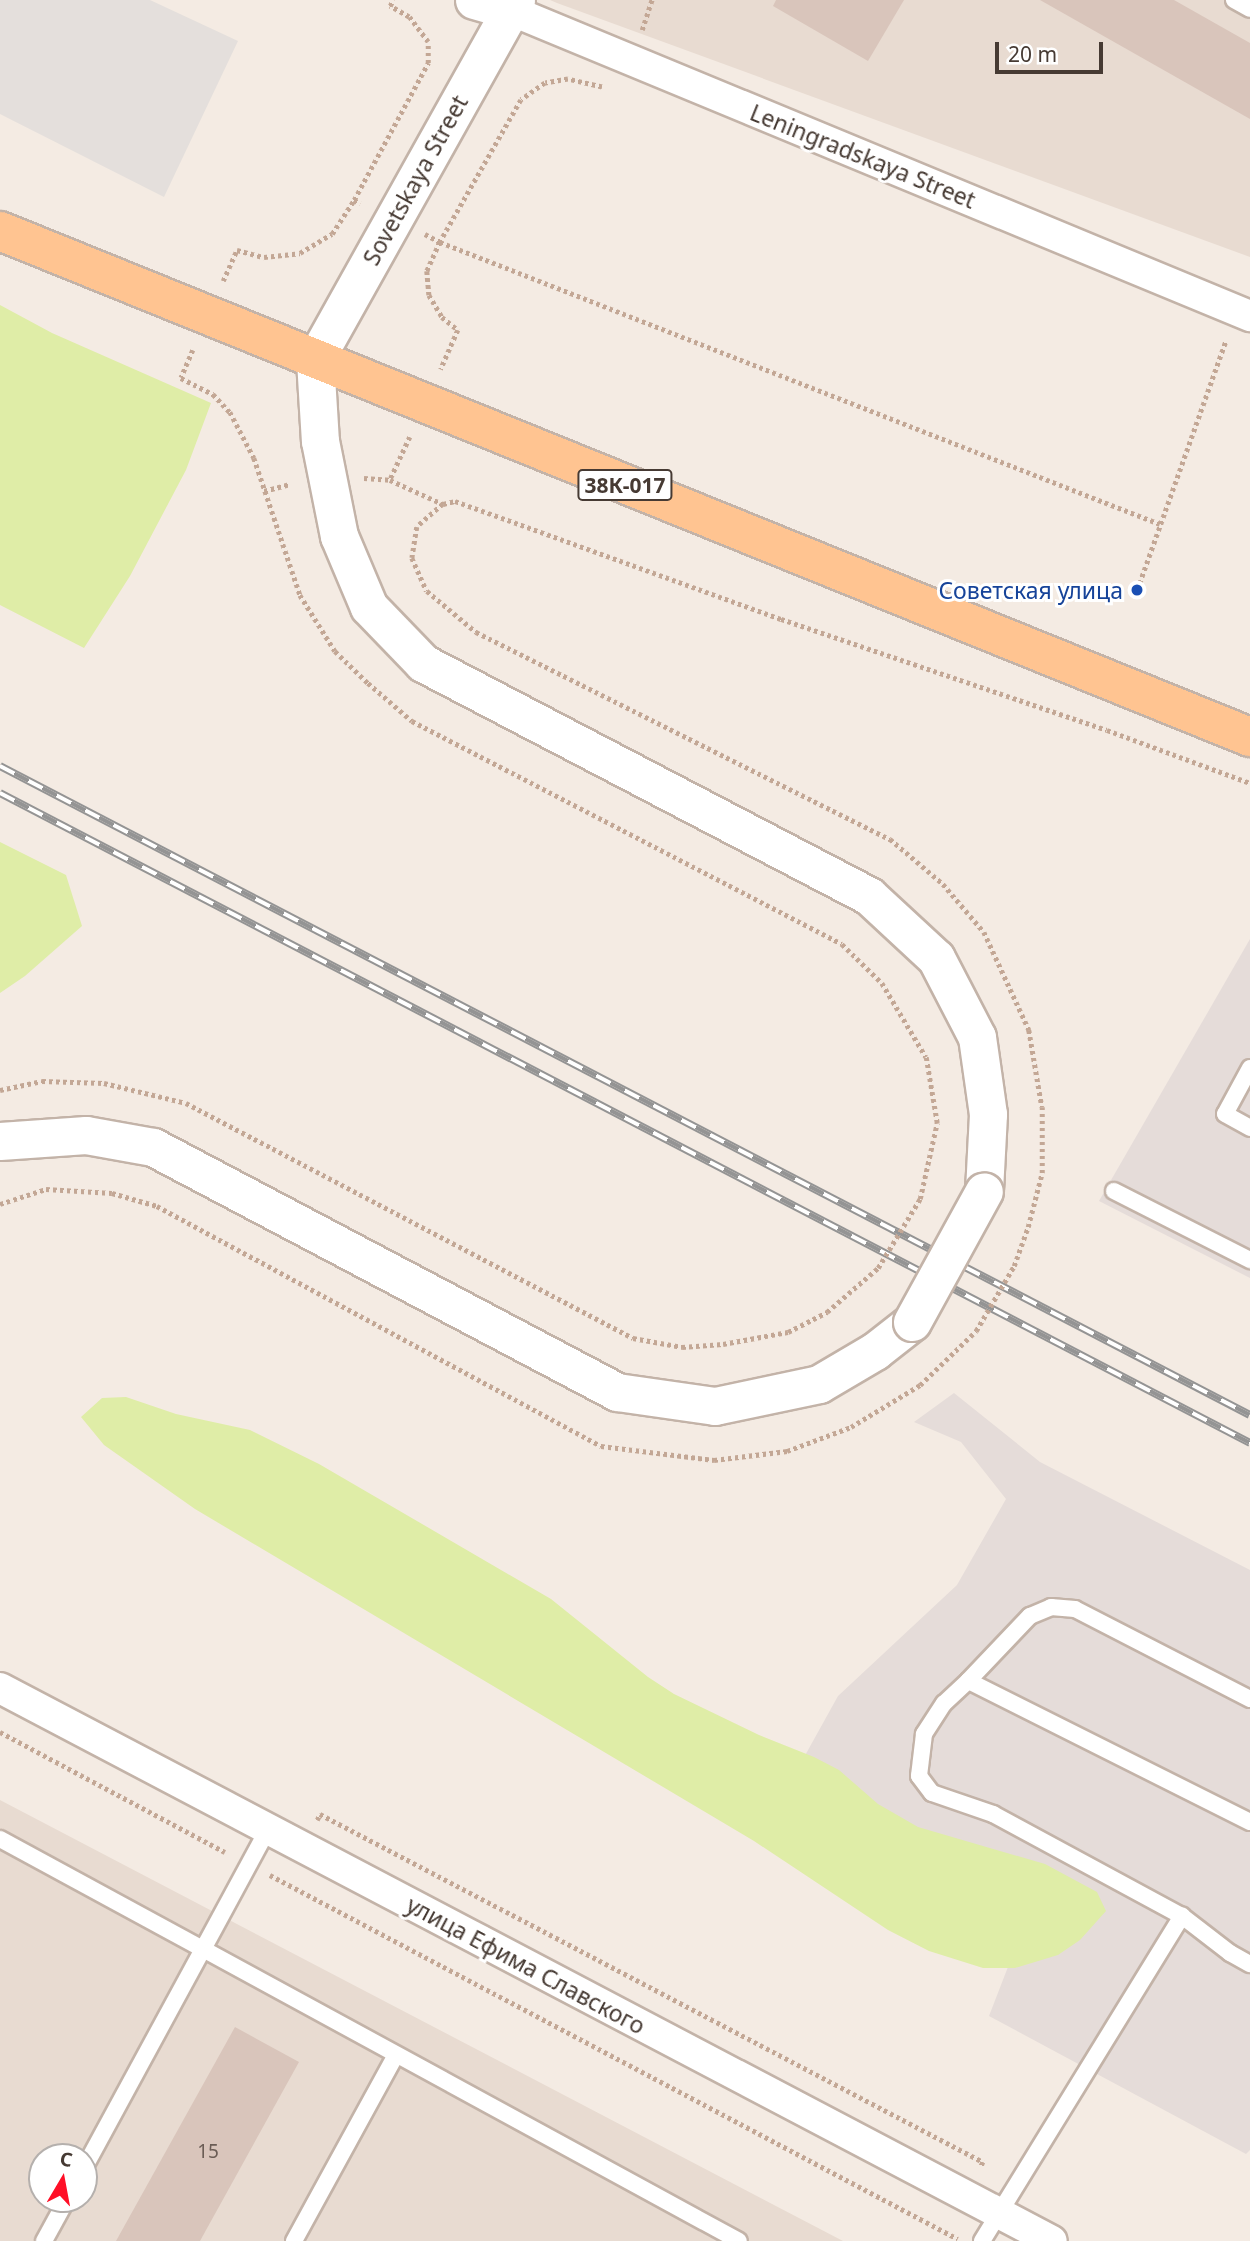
<!DOCTYPE html>
<html>
<head>
<meta charset="utf-8">
<style>
  body { margin:0 }
  #map { position:relative; width:1250px; height:2241px; overflow:hidden; background:#f4ebe3; font-family:"Noto Sans",sans-serif }
  div>[style] { position:absolute }
  .residential>* { inset:0; background:#e8dbd1 }
  .industrial>* { inset:0; background:#e5dcd9 }
  .green>* { inset:0; background:#dfeda7 }
  .parking>* { inset:0; background:#e4dfdc }
  .building>* { inset:0; background:#d9c5bb }
  .path>* { height:4.5px; margin-top:-2.25px; transform-origin:0; background:repeating-linear-gradient(90deg,#c3a795 0 3.5px,transparent 0 7px) }
  .roads { filter:drop-shadow(2px 0 #c3b3a8) drop-shadow(-2px 0 #c3b3a8) drop-shadow(0 2px #c3b3a8) drop-shadow(0 -2px #c3b3a8) }
  .service>* { height:16px; margin:-8px; padding:0 8px; transform-origin:8px; border-radius:8px; background:#fff }
  .minor>* { height:30px; margin:-15px; padding:0 15px; transform-origin:15px; border-radius:15px; background:#fff }
  .tertiary>* { height:37px; margin:-18.5px; padding:0 18.5px; transform-origin:18.5px; border-radius:18.5px; background:#fff }
  .primary>* { height:38px; margin:-19px; padding:0 19px; transform-origin:19px; border-radius:19px; background:#ffc491 }
  .rail>* { height:8px; margin-top:-4px; transform-origin:0; background:repeating-linear-gradient(90deg,#fff 0 16px,#949494 0 32px); box-sizing:border-box; border-block:2px solid #949494 }
  .path-bridge>* { height:4.5px; margin-top:-2.25px; transform-origin:0; background:repeating-linear-gradient(90deg,#c3a795 0 3.5px,transparent 0 7px) }
  .bridges { filter:drop-shadow(2px 0 #c3b3a8) drop-shadow(-2px 0 #c3b3a8) drop-shadow(0 2px #c3b3a8) drop-shadow(0 -2px #c3b3a8) }
  .tertiary-bridge>* { height:37px; margin:-18.5px; padding:0 18.5px; transform-origin:18.5px; border-radius:18.5px; background:#fff }
  .dots>* { width:19px; height:19px; translate:-50% -50%; box-sizing:border-box; border:4px solid #fff; border-radius:50% }
  span { translate:-50% -50%; white-space:nowrap; text-align:center; line-height:1.15; -webkit-text-stroke:6px #fff; paint-order:stroke }
  .number-label { font-size:19px; color:#6b5d55 }
  .number-label span { -webkit-text-stroke-width:0 }
  .shield-label span { padding:2px 5px; background:#fff; border:2px solid; border-radius:5px; -webkit-text-stroke-width:0 }
  .shield-label { font-size:21px; color:#463a33; font-weight:700 }
  .street-label { font-size:23px; color:#463a33 }
  .transit-label { font-size:23px; color:#164399 }
  .right { translate:-100% -50%; text-align:right }
  .north { position:absolute; left:28px; top:2143px; width:70px; height:70px; box-sizing:border-box; background:#fff; border:2px solid #b5b0ad; border-radius:50%; rotate:10deg; font-size:19px; font-weight:700; line-height:28px; text-align:center; color:#463a33 }
  .north::after { content:''; display:block; margin:auto; width:24px; height:32px; background:#ff0f27; clip-path:polygon(50% 0,100% 100%,50% 72%,0 100%) }
  .scale { position:absolute; left:995px; top:42px; width:108px; height:32px; box-sizing:border-box; border:4px solid #463a33; border-top:0; padding-left:9px; font-size:21px; line-height:24px; white-space:nowrap; color:#463a33; -webkit-text-stroke:5px #fff; paint-order:stroke }
</style>
</head>
<body>
<div id="map">
  <div class="residential">
    <div style="clip-path:polygon(550px 0,1250px 0,1250px 257px,557px 3px)"></div>
    <div style="clip-path:polygon(evenodd,0 1800px,843px 2241px,0 2241px,0 1800px,42px 2157px,84px 2157px,84px 2199px,42px 2199px,42px 2157px)"></div>
  </div>
  <div class="industrial">
    <div style="clip-path:polygon(1250px 939px,1250px 1278px,1099px 1201px)"></div>
    <div style="clip-path:polygon(954px 1393px,1040px 1462px,1250px 1570px,1250px 2150px,1246px 2154px,989px 2016px,1023px 1928px,782px 1797px,838px 1696px,957px 1585px,1006px 1499px,961px 1442px,914px 1422px)"></div>
  </div>
  <div class="green">
    <div style="clip-path:polygon(0 305px,52px 333px,211px 403px,186px 470px,130px 576px,84px 648px,0 605px)"></div>
    <div style="clip-path:polygon(0 842px,66px 875px,82px 926px,25px 976px,0 993px)"></div>
    <div style="clip-path:polygon(126px 1397px,176px 1414px,250px 1430px,319px 1464px,551px 1599px,648px 1677px,674px 1694px,759px 1735px,814px 1757px,839px 1770px,878px 1804px,918px 1827px,1045px 1864px,1097px 1892px,1106px 1911px,1080px 1940px,1058px 1955px,1015px 1968px,983px 1968px,929px 1951px,888px 1930px,754px 1841px,195px 1509px,104px 1445px,81px 1417px,102px 1398px)"></div>
  </div>
  <div class="parking">
    <div style="clip-path:polygon(0 0,150px 0,238px 41px,164px 197px,0 114px)"></div>
  </div>
  <div class="building">
    <div style="clip-path:polygon(776px 0,904px 0,868px 61px,773px 6px)"></div>
    <div style="clip-path:polygon(1040px 0,1174px 0,1250px 43px,1250px 119px)"></div>
    <div style="clip-path:polygon(235px 2027px,299px 2062px,200px 2241px,116px 2241px)"></div>
  </div>
  <div class="path">
    <div style="left:642px;top:30px;width:32px;rotate:-72deg"></div>
    <div style="left:602px;top:87px;width:35px;rotate:-167deg"></div>
    <div style="left:568px;top:79px;width:23px;rotate:170deg"></div>
    <div style="left:545px;top:83px;width:29px;rotate:145deg"></div>
    <div style="left:521px;top:100px;width:163px;rotate:119.7deg"></div>
    <div style="left:440px;top:242px;width:773px;rotate:21.39deg"></div>
    <div style="left:354px;top:200px;width:156px;rotate:-61.6deg"></div>
    <div style="left:428px;top:63px;width:21px;rotate:-90deg"></div>
    <div style="left:428px;top:42px;width:31px;rotate:-127deg"></div>
    <div style="left:409px;top:17px;width:22px;rotate:-150deg"></div>
    <div style="left:390px;top:6px;width:7px;rotate:-63deg"></div>
    <div style="left:425px;top:234px;width:17px;rotate:28deg"></div>
    <div style="left:440px;top:242px;width:32px;rotate:114deg"></div>
    <div style="left:427px;top:271px;width:24px;rotate:85deg"></div>
    <div style="left:429px;top:295px;width:26px;rotate:59deg"></div>
    <div style="left:442px;top:317px;width:21px;rotate:39deg"></div>
    <div style="left:458px;top:330px;width:43px;rotate:113.6deg"></div>
    <div style="left:223px;top:281px;width:34px;rotate:-66deg"></div>
    <div style="left:237px;top:250px;width:28px;rotate:15deg"></div>
    <div style="left:264px;top:257px;width:36px;rotate:-6deg"></div>
    <div style="left:300px;top:253px;width:37px;rotate:-31deg"></div>
    <div style="left:332px;top:234px;width:40px;rotate:-57.1deg"></div>
    <div style="left:354px;top:200px;width:7px;rotate:27deg"></div>
    <div style="left:193px;top:350px;width:30px;rotate:113deg"></div>
    <div style="left:181px;top:378px;width:36px;rotate:27deg"></div>
    <div style="left:213px;top:394px;width:25px;rotate:47deg"></div>
    <div style="left:230px;top:412px;width:52px;rotate:62.4deg"></div>
    <div style="left:254px;top:458px;width:145px;rotate:71.4deg"></div>
    <div style="left:300px;top:595px;width:66px;rotate:58deg"></div>
    <div style="left:335px;top:651px;width:46px;rotate:44.1deg"></div>
    <div style="left:368px;top:683px;width:58px;rotate:40.8deg"></div>
    <div style="left:412px;top:721px;width:484px;rotate:27.4deg"></div>
    <div style="left:842px;top:944px;width:56px;rotate:44.3deg"></div>
    <div style="left:882px;top:983px;width:86px;rotate:59.3deg"></div>
    <div style="left:410px;top:437px;width:47px;rotate:114.9deg"></div>
    <div style="left:390px;top:480px;width:58px;rotate:24.4deg"></div>
    <div style="left:443px;top:504px;width:35px;rotate:139deg"></div>
    <div style="left:417px;top:527px;width:31px;rotate:99deg"></div>
    <div style="left:412px;top:558px;width:36px;rotate:66deg"></div>
    <div style="left:427px;top:591px;width:64px;rotate:39.9deg"></div>
    <div style="left:476px;top:632px;width:463px;rotate:26.6deg"></div>
    <div style="left:890px;top:839px;width:70px;rotate:40.3deg"></div>
    <div style="left:943px;top:884px;width:63px;rotate:49.5deg"></div>
    <div style="left:984px;top:932px;width:108px;rotate:65.3deg"></div>
    <div style="left:1029px;top:1030px;width:78px;rotate:80.4deg"></div>
    <div style="left:364px;top:478px;width:26px;rotate:4deg"></div>
    <div style="left:264px;top:491px;width:27px;rotate:-15deg"></div>
    <div style="left:443px;top:504px;width:12px;rotate:-14deg"></div>
    <div style="left:455px;top:501px;width:347px;rotate:19.9deg"></div>
    <div style="left:781px;top:619px;width:344px;rotate:18.8deg"></div>
    <div style="left:1107px;top:730px;width:153px;rotate:20.3deg"></div>
    <div style="left:1137px;top:590px;width:265px;rotate:-70.4deg"></div>
    <div style="left:0;top:1090px;width:43px;rotate:-12.1deg"></div>
    <div style="left:42px;top:1081px;width:62px;rotate:1.8deg"></div>
    <div style="left:104px;top:1083px;width:84px;rotate:13.7deg"></div>
    <div style="left:186px;top:1103px;width:505px;rotate:27.73deg"></div>
    <div style="left:633px;top:1338px;width:50px;rotate:10.4deg"></div>
    <div style="left:682px;top:1347px;width:41px;rotate:-4.2deg"></div>
    <div style="left:723px;top:1344px;width:66px;rotate:-10.5deg"></div>
    <div style="left:0;top:1204px;width:48px;rotate:-18.1deg"></div>
    <div style="left:46px;top:1189px;width:66px;rotate:3.5deg"></div>
    <div style="left:112px;top:1193px;width:47px;rotate:16.1deg"></div>
    <div style="left:157px;top:1206px;width:505px;rotate:28.39deg"></div>
    <div style="left:601px;top:1446px;width:114px;rotate:7.1deg"></div>
    <div style="left:714px;top:1460px;width:74px;rotate:-7deg"></div>
    <div style="left:787px;top:1451px;width:68px;rotate:-20.6deg"></div>
    <div style="left:0;top:1732px;width:255px;rotate:28.1deg"></div>
    <div style="left:317px;top:1820px;width:7px;rotate:-63deg"></div>
    <div style="left:320px;top:1814px;width:749px;rotate:27.69deg"></div>
    <div style="left:983px;top:2162px;width:5px;rotate:112deg"></div>
    <div style="left:270px;top:1875px;width:778px;rotate:27.88deg"></div>
  </div>
  <div class="roads">
    <div class="service">
      <div style="left:1234px;top:0;width:18px;rotate:29deg"></div>
      <div style="left:1250px;top:1068px;width:52px;rotate:118.5deg"></div>
      <div style="left:1225px;top:1114px;width:29px;rotate:29deg"></div>
      <div style="left:1114px;top:1191px;width:153px;rotate:26.9deg"></div>
      <div style="left:968px;top:1681px;width:90px;rotate:-46.4deg"></div>
      <div style="left:1030px;top:1616px;width:23px;rotate:-23deg"></div>
      <div style="left:1051px;top:1607px;width:24px;rotate:5deg"></div>
      <div style="left:1075px;top:1609px;width:197px;rotate:27.2deg"></div>
      <div style="left:1250px;top:1822px;width:315px;rotate:-153.4deg"></div>
      <div style="left:968px;top:1681px;width:33px;rotate:137deg"></div>
      <div style="left:944px;top:1703px;width:37px;rotate:123deg"></div>
      <div style="left:924px;top:1734px;width:42px;rotate:96.8deg"></div>
      <div style="left:919px;top:1776px;width:21px;rotate:53deg"></div>
      <div style="left:932px;top:1793px;width:65px;rotate:19deg"></div>
      <div style="left:993px;top:1814px;width:215px;rotate:28.4deg"></div>
      <div style="left:1182px;top:1916px;width:61px;rotate:37.6deg"></div>
      <div style="left:1230px;top:1953px;width:23px;rotate:29deg"></div>
      <div style="left:268px;top:1829px;width:136px;rotate:118.4deg"></div>
      <div style="left:203px;top:1949px;width:610px;rotate:28.58deg"></div>
      <div style="left:0;top:1839px;width:231px;rotate:28.5deg"></div>
      <div style="left:203px;top:1949px;width:249px;rotate:118.5deg"></div>
      <div style="left:44px;top:2241px;width:48px;rotate:-61.3deg"></div>
      <div style="left:294px;top:2241px;width:212px;rotate:-61.3deg"></div>
      <div style="left:982px;top:2241px;width:382px;rotate:-58.4deg"></div>
    </div>
    <div class="minor">
      <div style="left:510px;top:10px;width:801px;rotate:22.47deg"></div>
      <div style="left:0;top:1688px;width:1188px;rotate:27.73deg"></div>
    </div>
    <div class="tertiary">
      <div style="left:474px;top:0;width:37px;rotate:16deg"></div>
      <div style="left:516px;top:0;width:412px;rotate:119.2deg"></div>
      <div style="left:315px;top:360px;width:81px;rotate:86.5deg"></div>
      <div style="left:320px;top:441px;width:97px;rotate:78.7deg"></div>
      <div style="left:339px;top:536px;width:77px;rotate:67.1deg"></div>
      <div style="left:369px;top:607px;width:78px;rotate:46deg"></div>
      <div style="left:423px;top:663px;width:503px;rotate:27.58deg"></div>
      <div style="left:869px;top:896px;width:91px;rotate:42.8deg"></div>
      <div style="left:936px;top:958px;width:89px;rotate:62.6deg"></div>
      <div style="left:977px;top:1037px;width:78px;rotate:81.9deg"></div>
      <div style="left:988px;top:1114px;width:77px;rotate:93deg"></div>
      <div style="left:0;top:1141px;width:86px;rotate:-4deg"></div>
      <div style="left:86px;top:1135px;width:68px;rotate:10.2deg"></div>
      <div style="left:153px;top:1147px;width:525px;rotate:27.83deg"></div>
      <div style="left:617px;top:1392px;width:99px;rotate:8.1deg"></div>
      <div style="left:715px;top:1406px;width:106px;rotate:-11.9deg"></div>
      <div style="left:819px;top:1384px;width:65px;rotate:-30.5deg"></div>
      <div style="left:875px;top:1351px;width:47px;rotate:-38.1deg"></div>
    </div>
    <div class="primary">
      <div style="left:0;top:231px;width:1349px;rotate:22.04deg"></div>
    </div>
  </div>
  <div class="rail">
    <div style="left:0;top:766px;width:1408px;rotate:27.44deg"></div>
    <div style="left:0;top:793px;width:1409px;rotate:27.47deg"></div>
  </div>
  <div class="path-bridge">
    <div style="left:788px;top:1332px;width:44px;rotate:-27.1deg"></div>
    <div style="left:827px;top:1312px;width:67px;rotate:-40.8deg"></div>
    <div style="left:878px;top:1268px;width:81px;rotate:-58.7deg"></div>
    <div style="left:920px;top:1199px;width:78px;rotate:-77.4deg"></div>
    <div style="left:937px;top:1123px;width:67px;rotate:-99.5deg"></div>
    <div style="left:851px;top:1427px;width:81px;rotate:-31.3deg"></div>
    <div style="left:920px;top:1385px;width:78px;rotate:-44deg"></div>
    <div style="left:976px;top:1331px;width:75px;rotate:-59.7deg"></div>
    <div style="left:1014px;top:1266px;width:41px;rotate:-70.3deg"></div>
    <div style="left:1028px;top:1227px;width:56px;rotate:-75.5deg"></div>
    <div style="left:1042px;top:1173px;width:66px;rotate:-90deg"></div>
  </div>
  <div class="bridges">
    <div class="tertiary-bridge">
      <div style="left:912px;top:1322px;width:149px;rotate:-61.2deg"></div>
    </div>
  </div>
  <div class="dots">
    <div style="left:1137px;top:590px;background:#1a4fb4"></div>
  </div>
  <div class="number-label">
    <span style="left:208px;top:2152px">15</span>
  </div>
  <div class="shield-label">
    <span style="left:625px;top:485px">38К-017</span>
  </div>
  <div class="street-label">
    <span style="left:863px;top:156px;rotate:22deg">Leningradskaya Street</span>
    <span style="left:415px;top:180px;rotate:-61deg">Sovetskaya Street</span>
    <span style="left:526px;top:1965px;rotate:28deg">улица Ефима Славского</span>
  </div>
  <div class="transit-label">
    <span class="right" style="left:1123px;top:590px">Советская улица</span>
  </div>
  <div class="north">С</div>
  <div class="scale">20 m</div>
</div>
</body>
</html>
